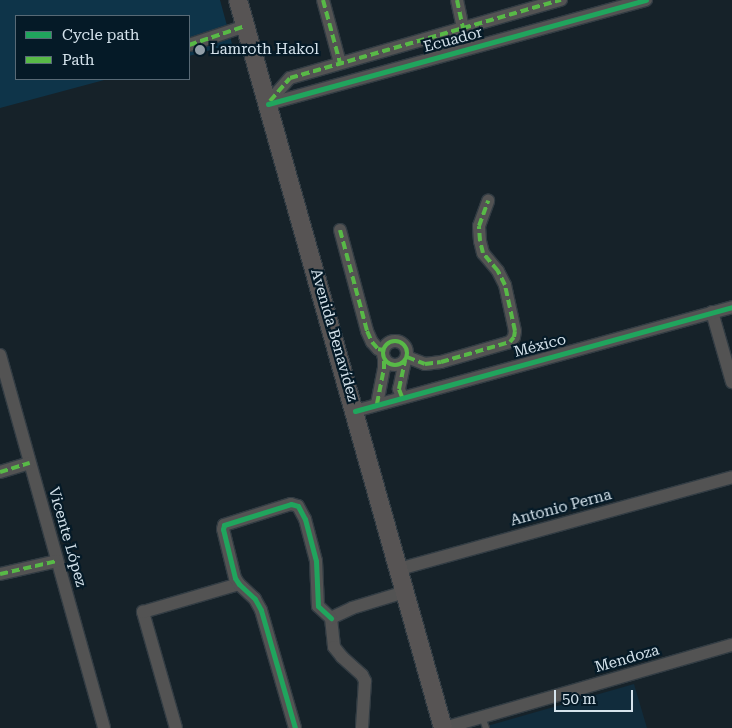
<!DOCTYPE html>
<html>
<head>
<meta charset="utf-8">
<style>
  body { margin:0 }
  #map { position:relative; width:732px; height:728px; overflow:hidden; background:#162229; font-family:"Roboto Serif",serif }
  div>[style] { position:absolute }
  .built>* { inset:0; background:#112c3c }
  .green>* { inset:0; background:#0e3449 }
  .roads { filter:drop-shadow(1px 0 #323c43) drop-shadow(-1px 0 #323c43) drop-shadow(0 1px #323c43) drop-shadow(0 -1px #323c43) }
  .service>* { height:6px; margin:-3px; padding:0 3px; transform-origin:3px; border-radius:3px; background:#535353 }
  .minor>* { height:12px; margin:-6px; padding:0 6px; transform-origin:6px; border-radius:6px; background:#535353 }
  .minor>.ring { margin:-6px; padding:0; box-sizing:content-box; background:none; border:12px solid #535353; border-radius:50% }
  .secondary>* { height:18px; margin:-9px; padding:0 9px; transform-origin:9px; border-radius:9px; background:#575454 }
  .quiet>* { height:4px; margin-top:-2px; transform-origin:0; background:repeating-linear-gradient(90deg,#58b947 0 8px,transparent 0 12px) }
  .quiet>.ring { margin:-2px; padding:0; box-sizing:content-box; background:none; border:4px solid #58b947; border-radius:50% }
  .cycleway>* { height:5px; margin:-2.5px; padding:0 2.5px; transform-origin:2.5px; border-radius:2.5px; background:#20a55d }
  .dots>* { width:14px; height:14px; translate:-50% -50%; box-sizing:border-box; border:2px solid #051a27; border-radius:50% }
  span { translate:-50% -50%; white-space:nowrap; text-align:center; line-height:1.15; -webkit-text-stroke:4.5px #051a27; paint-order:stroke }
  .street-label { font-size:15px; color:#d5e3ec }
  .poi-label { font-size:15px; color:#d5e3ec }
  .left { translate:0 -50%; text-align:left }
  .legend { position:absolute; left:15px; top:15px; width:175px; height:65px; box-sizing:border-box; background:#051a27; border:1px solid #586a76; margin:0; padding:6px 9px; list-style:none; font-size:15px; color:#d5e3ec }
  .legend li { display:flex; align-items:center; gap:10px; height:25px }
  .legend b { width:25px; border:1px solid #586a76 }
  .scale { position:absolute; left:554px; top:690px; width:79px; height:22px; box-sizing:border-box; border:2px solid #d5e3ec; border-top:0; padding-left:6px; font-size:15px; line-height:18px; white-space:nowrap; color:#d5e3ec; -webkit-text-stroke:4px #051a27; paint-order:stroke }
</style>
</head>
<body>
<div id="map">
  <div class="built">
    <div style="clip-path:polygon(634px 684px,647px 728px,480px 728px)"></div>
  </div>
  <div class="green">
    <div style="clip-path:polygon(0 0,220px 0,232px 44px,189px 56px,189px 16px,16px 16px,16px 79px,108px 79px,0 108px)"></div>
  </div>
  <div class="roads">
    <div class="service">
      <div style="left:482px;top:717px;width:12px;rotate:70deg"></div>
    </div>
    <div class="minor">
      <div style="left:323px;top:0;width:65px;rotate:74.9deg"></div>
      <div style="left:457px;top:0;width:29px;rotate:78deg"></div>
      <div style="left:189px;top:45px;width:59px;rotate:-18.7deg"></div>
      <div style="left:268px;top:103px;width:33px;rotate:-49deg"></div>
      <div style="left:290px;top:78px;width:282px;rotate:-16.1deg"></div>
      <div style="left:268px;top:104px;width:392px;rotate:-15.4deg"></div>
      <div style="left:340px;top:230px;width:105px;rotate:75deg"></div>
      <div style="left:367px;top:331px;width:12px;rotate:66deg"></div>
      <div style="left:372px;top:342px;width:9px;rotate:49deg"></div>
      <div style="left:378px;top:349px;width:5px;rotate:11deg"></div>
      <div style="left:712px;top:312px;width:73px;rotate:74.1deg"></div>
      <div class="ring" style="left:383px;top:341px;width:12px;height:12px"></div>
      <div style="left:0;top:355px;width:387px;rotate:74.4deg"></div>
      <div style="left:407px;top:357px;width:19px;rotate:21deg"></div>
      <div style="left:425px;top:364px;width:16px;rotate:-7deg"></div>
      <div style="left:441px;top:362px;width:72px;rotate:-16.2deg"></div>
      <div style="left:510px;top:342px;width:6px;rotate:-51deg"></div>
      <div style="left:514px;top:337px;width:6px;rotate:-81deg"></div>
      <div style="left:515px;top:331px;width:47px;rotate:-102.3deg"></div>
      <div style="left:505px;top:285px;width:16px;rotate:-117deg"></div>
      <div style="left:498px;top:271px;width:23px;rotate:-130deg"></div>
      <div style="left:483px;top:253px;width:12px;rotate:-104deg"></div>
      <div style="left:480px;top:241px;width:15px;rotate:-94deg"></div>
      <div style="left:479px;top:226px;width:27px;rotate:-70deg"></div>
      <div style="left:402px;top:397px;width:9px;rotate:-111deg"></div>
      <div style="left:399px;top:389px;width:29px;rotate:-78deg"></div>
      <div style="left:377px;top:404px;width:36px;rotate:-79deg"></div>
      <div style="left:384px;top:369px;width:11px;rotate:-90deg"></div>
      <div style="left:355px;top:411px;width:391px;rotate:-15.4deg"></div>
      <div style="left:0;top:472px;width:31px;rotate:-17deg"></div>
      <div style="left:399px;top:569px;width:345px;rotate:-15.4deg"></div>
      <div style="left:0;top:574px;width:58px;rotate:-12.8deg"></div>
      <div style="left:331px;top:618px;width:29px;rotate:84deg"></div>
      <div style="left:334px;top:647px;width:13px;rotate:51deg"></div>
      <div style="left:342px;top:657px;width:27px;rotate:42deg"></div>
      <div style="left:362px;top:675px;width:7px;rotate:63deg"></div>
      <div style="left:365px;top:681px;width:47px;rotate:93.7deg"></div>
      <div style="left:331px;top:618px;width:23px;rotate:-25deg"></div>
      <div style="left:352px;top:608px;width:55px;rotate:-16.8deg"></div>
      <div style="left:176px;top:728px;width:121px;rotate:-105.9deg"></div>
      <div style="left:143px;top:612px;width:100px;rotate:-16.3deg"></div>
      <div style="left:295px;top:728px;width:123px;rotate:-106.1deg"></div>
      <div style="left:261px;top:610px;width:13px;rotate:-119deg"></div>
      <div style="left:255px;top:599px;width:22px;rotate:-137deg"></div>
      <div style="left:239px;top:584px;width:7px;rotate:-124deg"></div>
      <div style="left:235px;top:578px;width:50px;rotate:-103.8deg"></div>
      <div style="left:223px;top:529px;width:4px;rotate:-76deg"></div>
      <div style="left:224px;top:525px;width:70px;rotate:-17.4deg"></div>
      <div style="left:291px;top:504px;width:7px;rotate:16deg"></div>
      <div style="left:298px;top:506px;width:15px;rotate:62deg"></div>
      <div style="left:305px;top:519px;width:43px;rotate:75.3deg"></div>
      <div style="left:316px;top:561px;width:45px;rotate:87.5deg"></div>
      <div style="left:318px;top:606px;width:18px;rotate:43deg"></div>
      <div style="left:444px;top:728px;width:300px;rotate:-16.1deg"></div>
    </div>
    <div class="secondary">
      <div style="left:238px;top:0;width:756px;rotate:74.27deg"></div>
    </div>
  </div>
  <div class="quiet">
    <div style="left:323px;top:0;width:65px;rotate:74.9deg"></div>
    <div style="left:457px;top:0;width:29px;rotate:78deg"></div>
    <div style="left:189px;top:45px;width:59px;rotate:-18.7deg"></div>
    <div style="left:270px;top:101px;width:30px;rotate:-49deg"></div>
    <div style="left:290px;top:78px;width:282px;rotate:-16.1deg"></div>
    <div style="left:340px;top:230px;width:105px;rotate:75deg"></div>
    <div style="left:367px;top:331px;width:12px;rotate:66deg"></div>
    <div style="left:372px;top:342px;width:9px;rotate:49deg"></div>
    <div style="left:378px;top:349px;width:5px;rotate:11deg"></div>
    <div class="ring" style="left:383px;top:341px;width:20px;height:20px"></div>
    <div style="left:407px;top:357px;width:19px;rotate:21deg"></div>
    <div style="left:425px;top:364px;width:16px;rotate:-7deg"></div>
    <div style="left:441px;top:362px;width:72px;rotate:-16.2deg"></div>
    <div style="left:510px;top:342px;width:6px;rotate:-51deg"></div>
    <div style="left:514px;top:337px;width:6px;rotate:-81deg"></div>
    <div style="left:515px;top:331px;width:47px;rotate:-102.3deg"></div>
    <div style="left:505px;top:285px;width:16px;rotate:-117deg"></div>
    <div style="left:498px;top:271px;width:23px;rotate:-130deg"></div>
    <div style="left:483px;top:253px;width:12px;rotate:-104deg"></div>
    <div style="left:480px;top:241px;width:15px;rotate:-94deg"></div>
    <div style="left:479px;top:226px;width:27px;rotate:-70deg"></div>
    <div style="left:402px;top:397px;width:9px;rotate:-111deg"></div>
    <div style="left:399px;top:389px;width:29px;rotate:-78deg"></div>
    <div style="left:377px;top:404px;width:36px;rotate:-79deg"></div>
    <div style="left:384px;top:369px;width:11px;rotate:-90deg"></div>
    <div style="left:0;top:472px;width:31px;rotate:-17deg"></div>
    <div style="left:0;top:574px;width:58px;rotate:-12.8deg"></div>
  </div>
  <div class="cycleway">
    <div style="left:268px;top:104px;width:392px;rotate:-15.4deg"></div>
    <div style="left:355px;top:411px;width:391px;rotate:-15.4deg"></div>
    <div style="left:295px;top:728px;width:123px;rotate:-106.1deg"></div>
    <div style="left:261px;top:610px;width:13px;rotate:-119deg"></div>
    <div style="left:255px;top:599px;width:22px;rotate:-137deg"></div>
    <div style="left:239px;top:584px;width:7px;rotate:-124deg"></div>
    <div style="left:235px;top:578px;width:50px;rotate:-103.8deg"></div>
    <div style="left:223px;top:529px;width:4px;rotate:-76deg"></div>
    <div style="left:224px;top:525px;width:70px;rotate:-17.4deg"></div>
    <div style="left:291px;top:504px;width:7px;rotate:16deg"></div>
    <div style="left:298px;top:506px;width:15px;rotate:62deg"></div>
    <div style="left:305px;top:519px;width:43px;rotate:75.3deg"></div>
    <div style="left:316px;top:561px;width:45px;rotate:87.5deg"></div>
    <div style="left:318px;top:606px;width:18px;rotate:43deg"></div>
  </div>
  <div class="dots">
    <div style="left:200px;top:50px;background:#929fa8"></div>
  </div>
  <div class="street-label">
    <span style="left:453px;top:40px;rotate:-15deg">Ecuador</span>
    <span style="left:334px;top:335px;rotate:74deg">Avenida Benavídez</span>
    <span style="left:540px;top:346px;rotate:-15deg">México</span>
    <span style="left:561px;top:508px;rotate:-15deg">Antonio Perna</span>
    <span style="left:67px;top:537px;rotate:74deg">Vicente López</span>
    <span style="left:627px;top:659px;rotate:-16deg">Mendoza</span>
  </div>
  <div class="poi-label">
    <span class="left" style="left:210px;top:50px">Lamroth Hakol</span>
  </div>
  <ul class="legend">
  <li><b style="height:6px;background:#20a55d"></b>Cycle path</li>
  <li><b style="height:6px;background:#58b947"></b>Path</li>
  </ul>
  <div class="scale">50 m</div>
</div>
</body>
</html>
